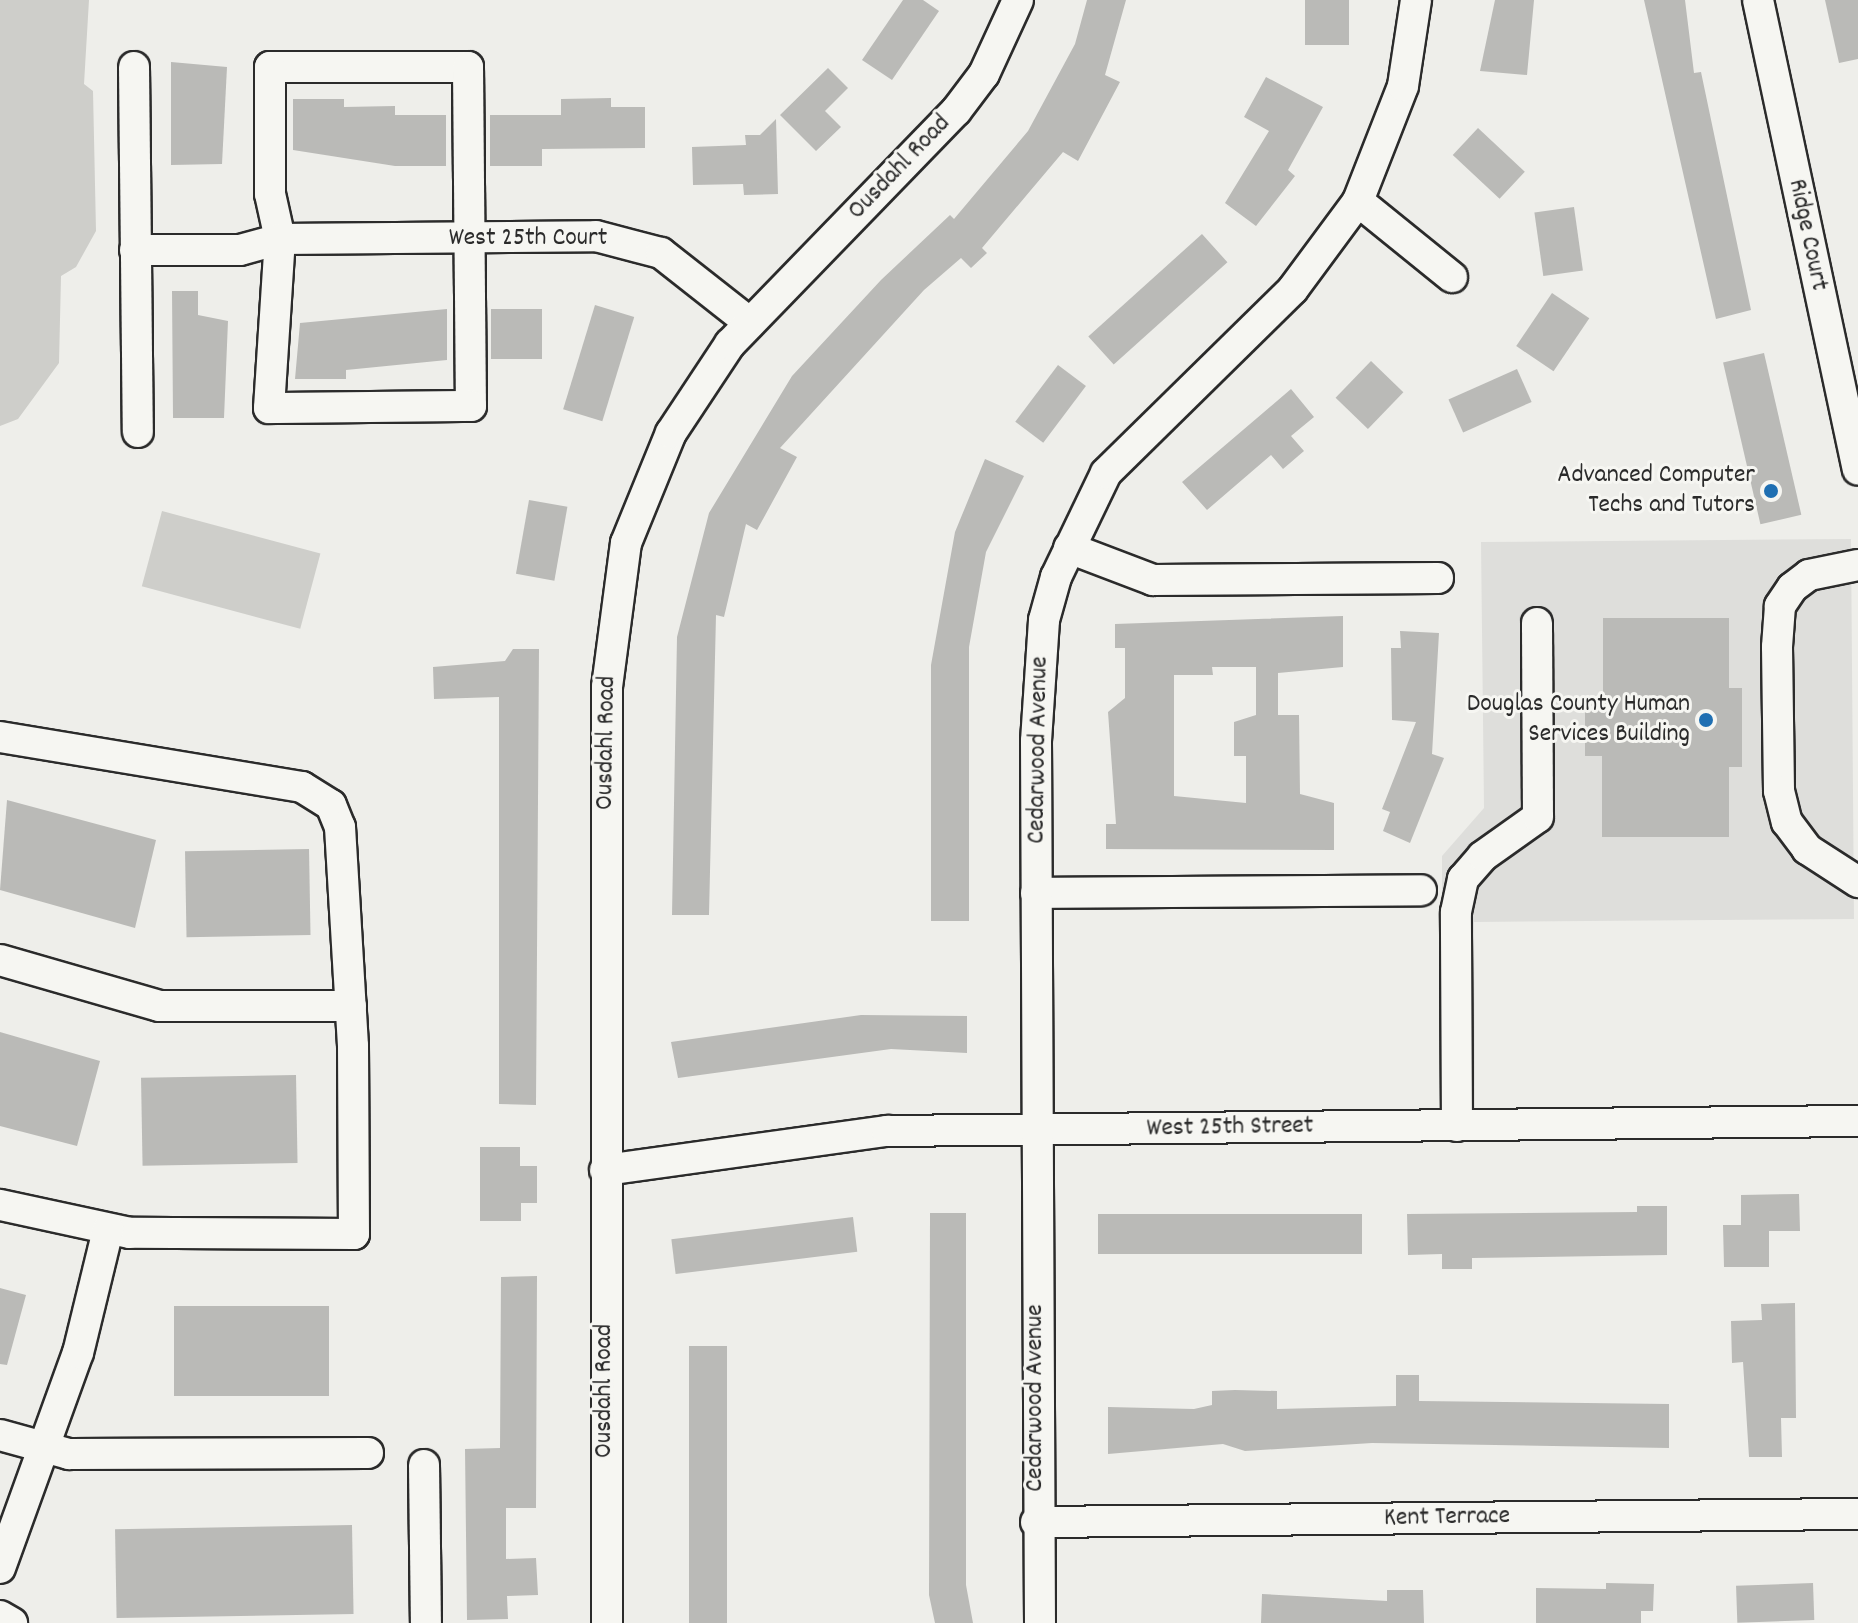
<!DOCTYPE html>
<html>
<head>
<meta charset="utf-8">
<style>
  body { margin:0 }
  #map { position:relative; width:1858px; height:1623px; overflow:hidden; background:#eeeeea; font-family:Dekko,sans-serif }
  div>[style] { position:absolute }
  .built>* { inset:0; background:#dededb }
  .green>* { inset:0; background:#cececa; transform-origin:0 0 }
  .building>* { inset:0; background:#babab7; transform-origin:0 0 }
  .roads { filter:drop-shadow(2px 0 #2b2b2b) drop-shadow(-2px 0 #2b2b2b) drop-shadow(0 2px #2b2b2b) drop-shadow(0 -2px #2b2b2b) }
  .minor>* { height:30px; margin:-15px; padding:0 15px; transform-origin:15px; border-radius:15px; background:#f6f6f2 }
  .dots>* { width:22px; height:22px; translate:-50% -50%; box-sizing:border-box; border:4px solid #f6f6f2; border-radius:50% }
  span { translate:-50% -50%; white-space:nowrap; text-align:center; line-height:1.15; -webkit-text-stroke:6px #f6f6f2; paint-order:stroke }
  .street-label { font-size:26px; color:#2b2b2b }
  .poi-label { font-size:26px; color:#2b2b2b }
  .right { translate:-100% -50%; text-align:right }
</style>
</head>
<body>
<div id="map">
  <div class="built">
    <div style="clip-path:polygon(1851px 539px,1854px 919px,1474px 922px,1475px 1108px,1442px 1109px,1442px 856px,1484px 808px,1481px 542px)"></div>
  </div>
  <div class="green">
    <div style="clip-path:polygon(0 0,89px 0,84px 84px,93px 91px,96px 231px,76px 267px,61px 276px,59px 363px,18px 419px,0 426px)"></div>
    <div style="left:162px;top:511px;width:164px;height:78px;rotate:15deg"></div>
  </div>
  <div class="building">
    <div style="clip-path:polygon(903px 0,923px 0,939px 11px,892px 80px,862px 60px)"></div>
    <div style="clip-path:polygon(1087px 0,1126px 0,1105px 75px,1120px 82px,1078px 161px,1063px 152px,982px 248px,987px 253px,971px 268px,961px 258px,924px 290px,780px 448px,797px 457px,757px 530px,746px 524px,724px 617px,716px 615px,709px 915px,672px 915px,677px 637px,709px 513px,792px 376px,881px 280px,950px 215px,954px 219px,1028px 131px,1075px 44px)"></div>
    <div style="left:1305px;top:0;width:44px;height:45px"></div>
    <div style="clip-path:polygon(1495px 0,1534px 0,1527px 75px,1480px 71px)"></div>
    <div style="clip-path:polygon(1644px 0,1685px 0,1694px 73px,1701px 72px,1751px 310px,1716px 319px)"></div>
    <div style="clip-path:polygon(1825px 0,1858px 0,1858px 59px,1839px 63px)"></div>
    <div style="clip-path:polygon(171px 62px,227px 67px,222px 164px,171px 165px)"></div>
    <div style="clip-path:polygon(828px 68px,848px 88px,825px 111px,841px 127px,816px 151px,780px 115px)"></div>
    <div style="clip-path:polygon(1266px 77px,1323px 107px,1288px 170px,1295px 176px,1256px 226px,1225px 203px,1269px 131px,1244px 117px)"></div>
    <div style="clip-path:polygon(611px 98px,611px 107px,645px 107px,645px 148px,542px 149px,542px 166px,490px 166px,490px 115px,561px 115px,561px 99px)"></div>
    <div style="clip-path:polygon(293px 99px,344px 99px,344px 107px,395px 106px,395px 115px,446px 115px,446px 166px,395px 166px,293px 150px)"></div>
    <div style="clip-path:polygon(776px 119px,778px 194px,744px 195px,743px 184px,693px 185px,692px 147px,746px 145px,745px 135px,760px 135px)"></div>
    <div style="left:1478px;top:128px;width:64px;height:37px;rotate:43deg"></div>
    <div style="left:1574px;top:207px;width:64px;height:40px;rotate:82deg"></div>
    <div style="left:1202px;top:234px;width:38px;height:153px;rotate:48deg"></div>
    <div style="clip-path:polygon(172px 291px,198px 291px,198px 315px,228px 321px,224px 418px,173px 418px)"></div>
    <div style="left:1552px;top:293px;width:45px;height:64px;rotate:34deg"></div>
    <div style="left:595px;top:305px;width:41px;height:109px;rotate:17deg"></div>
    <div style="clip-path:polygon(447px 309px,447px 360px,346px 370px,346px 379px,295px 379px,300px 323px)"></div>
    <div style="left:491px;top:309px;width:51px;height:50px"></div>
    <div style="left:1764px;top:353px;width:166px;height:42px;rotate:77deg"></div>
    <div style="left:1371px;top:361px;width:45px;height:51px;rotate:44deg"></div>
    <div style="left:1058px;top:365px;width:35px;height:71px;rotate:37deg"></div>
    <div style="left:1517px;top:369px;width:36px;height:75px;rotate:66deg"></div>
    <div style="clip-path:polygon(1291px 389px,1314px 417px,1291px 436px,1304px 451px,1283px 469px,1271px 455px,1207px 510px,1182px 482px)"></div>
    <div style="clip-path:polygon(985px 459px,1024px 476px,986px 552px,969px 647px,969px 921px,931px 921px,931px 665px,955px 532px)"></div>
    <div style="left:529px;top:500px;width:39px;height:75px;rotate:10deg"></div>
    <div style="clip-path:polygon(evenodd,1343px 616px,1343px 667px,1278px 673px,1278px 715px,1299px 715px,1300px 794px,1334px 803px,1334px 850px,1106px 849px,1106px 824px,1116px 824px,1108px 712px,1125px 698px,1125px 648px,1115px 648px,1115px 624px,1343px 616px,1212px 667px,1256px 667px,1256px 715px,1234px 722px,1234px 756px,1246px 756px,1246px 803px,1174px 796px,1174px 675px,1213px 675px,1212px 667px)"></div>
    <div style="clip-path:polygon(1603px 618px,1729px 618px,1729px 688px,1742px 688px,1742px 767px,1729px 767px,1729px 837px,1602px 837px,1602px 756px,1585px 756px,1585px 699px,1603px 699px)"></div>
    <div style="clip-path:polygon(1400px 631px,1439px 633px,1432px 754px,1444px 758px,1410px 843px,1383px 831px,1390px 812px,1382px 809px,1416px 722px,1392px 720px,1391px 648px,1401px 648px)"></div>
    <div style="clip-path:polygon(513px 649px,539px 649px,536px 1105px,499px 1104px,499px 697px,434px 699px,433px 667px,505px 661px)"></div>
    <div style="clip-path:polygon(7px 800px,156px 840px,135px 928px,0 890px)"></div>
    <div style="left:309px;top:849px;width:86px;height:124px;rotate:89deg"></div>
    <div style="clip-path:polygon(861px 1015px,967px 1016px,967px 1053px,891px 1049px,678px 1078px,671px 1042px)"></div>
    <div style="clip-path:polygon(0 1032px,100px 1061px,77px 1146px,0 1126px)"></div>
    <div style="left:296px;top:1075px;width:88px;height:155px;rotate:89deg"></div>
    <div style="clip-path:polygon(480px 1147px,520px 1147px,520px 1166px,537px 1166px,537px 1203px,521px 1203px,521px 1221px,480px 1221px)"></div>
    <div style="clip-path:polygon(1799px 1194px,1800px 1231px,1769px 1231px,1769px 1267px,1724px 1267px,1723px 1225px,1741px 1225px,1741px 1195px)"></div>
    <div style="clip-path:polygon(1637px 1206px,1667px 1206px,1667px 1255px,1472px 1258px,1472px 1269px,1442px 1269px,1442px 1254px,1408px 1255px,1407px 1214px,1637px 1212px)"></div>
    <div style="clip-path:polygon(930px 1213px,966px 1213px,966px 1585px,973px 1623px,935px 1623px,929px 1595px)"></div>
    <div style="left:1362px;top:1214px;width:40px;height:264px;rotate:90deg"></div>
    <div style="left:853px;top:1217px;width:35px;height:183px;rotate:83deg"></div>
    <div style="clip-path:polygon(537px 1276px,536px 1508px,506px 1508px,506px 1559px,536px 1558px,538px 1595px,507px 1596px,508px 1619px,467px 1620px,465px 1449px,500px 1448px,501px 1277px)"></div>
    <div style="clip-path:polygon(0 1288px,26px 1295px,7px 1365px,0 1364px)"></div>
    <div style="clip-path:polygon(1795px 1303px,1796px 1418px,1781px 1418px,1782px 1457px,1749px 1457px,1743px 1362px,1732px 1363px,1731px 1321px,1762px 1320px,1761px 1304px)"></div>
    <div style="left:329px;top:1306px;width:90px;height:155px;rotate:90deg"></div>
    <div style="left:689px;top:1346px;width:38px;height:277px"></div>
    <div style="clip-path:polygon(1396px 1375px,1419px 1375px,1419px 1401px,1669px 1404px,1669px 1448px,1372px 1443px,1245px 1451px,1223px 1444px,1108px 1454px,1108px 1407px,1194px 1409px,1212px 1405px,1212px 1391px,1235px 1390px,1277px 1391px,1277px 1409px,1396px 1406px)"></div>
    <div style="left:352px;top:1525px;width:89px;height:237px;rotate:89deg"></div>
    <div style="clip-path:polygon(1606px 1583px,1654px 1584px,1653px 1611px,1641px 1611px,1641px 1623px,1536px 1623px,1536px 1588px,1606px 1589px)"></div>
    <div style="left:1813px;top:1583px;width:37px;height:77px;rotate:88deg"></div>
    <div style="clip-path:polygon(1387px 1590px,1423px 1590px,1424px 1623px,1261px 1623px,1262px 1594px,1387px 1601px)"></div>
  </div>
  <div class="roads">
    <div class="minor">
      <div style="left:1758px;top:0;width:480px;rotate:78deg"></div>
      <div style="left:134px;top:67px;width:365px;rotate:89.4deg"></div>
      <div style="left:270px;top:67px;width:198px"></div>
      <div style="left:468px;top:67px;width:339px;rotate:89.5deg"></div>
      <div style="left:471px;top:406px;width:202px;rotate:179.4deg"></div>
      <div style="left:269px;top:408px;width:169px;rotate:-86.3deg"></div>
      <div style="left:280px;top:239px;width:46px;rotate:-102.5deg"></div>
      <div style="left:270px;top:194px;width:127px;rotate:-90deg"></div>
      <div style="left:1358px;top:201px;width:121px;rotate:39deg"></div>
      <div style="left:135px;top:250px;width:105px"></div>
      <div style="left:240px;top:250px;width:41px;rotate:-15.4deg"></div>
      <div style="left:280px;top:239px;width:316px;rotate:-0.5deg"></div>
      <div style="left:596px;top:236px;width:67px;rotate:14.7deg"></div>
      <div style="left:661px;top:253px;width:113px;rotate:38.2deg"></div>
      <div style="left:1069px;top:548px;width:90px;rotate:20.9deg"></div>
      <div style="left:1153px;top:580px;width:285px;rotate:-0.4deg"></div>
      <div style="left:1858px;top:565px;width:50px;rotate:168.5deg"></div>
      <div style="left:1809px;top:575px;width:21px;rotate:143deg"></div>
      <div style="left:1792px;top:588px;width:22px;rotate:124deg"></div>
      <div style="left:1780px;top:606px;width:41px;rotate:94.2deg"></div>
      <div style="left:1777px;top:647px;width:144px;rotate:89.2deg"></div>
      <div style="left:1779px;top:791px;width:32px;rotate:76deg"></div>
      <div style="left:1787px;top:822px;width:34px;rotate:53deg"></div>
      <div style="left:1807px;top:849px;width:61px;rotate:32.9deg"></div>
      <div style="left:0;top:737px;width:306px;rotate:9.4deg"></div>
      <div style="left:302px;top:787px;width:34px;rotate:32deg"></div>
      <div style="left:331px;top:805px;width:24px;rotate:68deg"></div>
      <div style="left:340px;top:827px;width:219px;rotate:86.6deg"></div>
      <div style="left:353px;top:1046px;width:188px;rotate:89.7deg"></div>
      <div style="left:354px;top:1234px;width:224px;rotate:-179.7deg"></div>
      <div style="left:130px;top:1233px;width:133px;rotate:-167.8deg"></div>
      <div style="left:1036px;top:893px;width:385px;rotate:-0.4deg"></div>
      <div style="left:0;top:960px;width:166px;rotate:16.1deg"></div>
      <div style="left:159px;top:1006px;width:192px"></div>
      <div style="left:1457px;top:1126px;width:214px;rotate:-90.3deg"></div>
      <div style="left:1456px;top:912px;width:34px;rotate:-78deg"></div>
      <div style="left:1463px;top:879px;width:30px;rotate:-49deg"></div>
      <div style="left:1483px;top:856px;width:67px;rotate:-35.3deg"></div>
      <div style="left:1538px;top:817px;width:194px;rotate:-90.3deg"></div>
      <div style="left:605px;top:1170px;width:285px;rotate:-7.9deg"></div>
      <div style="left:887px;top:1131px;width:971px;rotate:-0.59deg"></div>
      <div style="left:0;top:1435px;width:72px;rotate:15.4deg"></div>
      <div style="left:69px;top:1454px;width:299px;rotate:-0.2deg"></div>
      <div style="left:424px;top:1465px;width:158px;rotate:89.3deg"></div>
      <div style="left:1036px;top:1522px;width:822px;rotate:-0.56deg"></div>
      <div style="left:0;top:1568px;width:229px;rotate:-70.1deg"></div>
      <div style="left:78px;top:1353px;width:127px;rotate:-76.3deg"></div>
      <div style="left:0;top:1616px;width:14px;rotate:30deg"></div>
      <div style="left:607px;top:1623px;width:936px;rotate:-90deg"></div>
      <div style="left:607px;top:687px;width:145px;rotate:-82.5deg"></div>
      <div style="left:626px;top:543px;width:119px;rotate:-67.8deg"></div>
      <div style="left:671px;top:433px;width:107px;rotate:-56.5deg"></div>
      <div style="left:730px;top:344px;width:325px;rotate:-45.9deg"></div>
      <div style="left:956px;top:111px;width:46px;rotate:-52.9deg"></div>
      <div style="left:984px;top:74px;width:81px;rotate:-65.3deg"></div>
      <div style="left:1040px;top:1623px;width:882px;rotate:-90.26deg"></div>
      <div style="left:1036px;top:741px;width:121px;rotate:-86.2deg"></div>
      <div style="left:1044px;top:620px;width:45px;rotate:-74.4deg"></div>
      <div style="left:1056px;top:577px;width:115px;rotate:-64.3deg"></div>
      <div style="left:1106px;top:473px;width:262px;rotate:-44.5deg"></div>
      <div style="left:1293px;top:289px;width:109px;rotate:-53.5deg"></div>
      <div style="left:1358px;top:201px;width:123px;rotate:-68.6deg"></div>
      <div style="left:1403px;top:86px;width:87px;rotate:-81.4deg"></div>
    </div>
  </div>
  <div class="dots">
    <div style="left:1771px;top:491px;background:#1f6fb2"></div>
    <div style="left:1706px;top:720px;background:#1f6fb2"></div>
  </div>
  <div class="street-label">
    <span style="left:900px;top:168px;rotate:-46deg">Ousdahl Road</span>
    <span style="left:1807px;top:235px;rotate:78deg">Ridge Court</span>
    <span style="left:528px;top:239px">West 25th Court</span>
    <span style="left:607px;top:743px;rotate:-89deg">Ousdahl Road</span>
    <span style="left:1039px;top:750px;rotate:-89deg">Cedarwood Avenue</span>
    <span style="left:1230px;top:1128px;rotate:-1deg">West 25th Street</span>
    <span style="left:605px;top:1391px;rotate:-90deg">Ousdahl Road</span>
    <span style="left:1036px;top:1398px;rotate:-90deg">Cedarwood Avenue</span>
    <span style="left:1447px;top:1518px;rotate:-1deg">Kent Terrace</span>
  </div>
  <div class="poi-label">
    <span class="right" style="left:1755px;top:491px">Advanced Computer<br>Techs and Tutors</span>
    <span class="right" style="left:1690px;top:720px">Douglas County Human<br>Services Building</span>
  </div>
</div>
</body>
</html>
